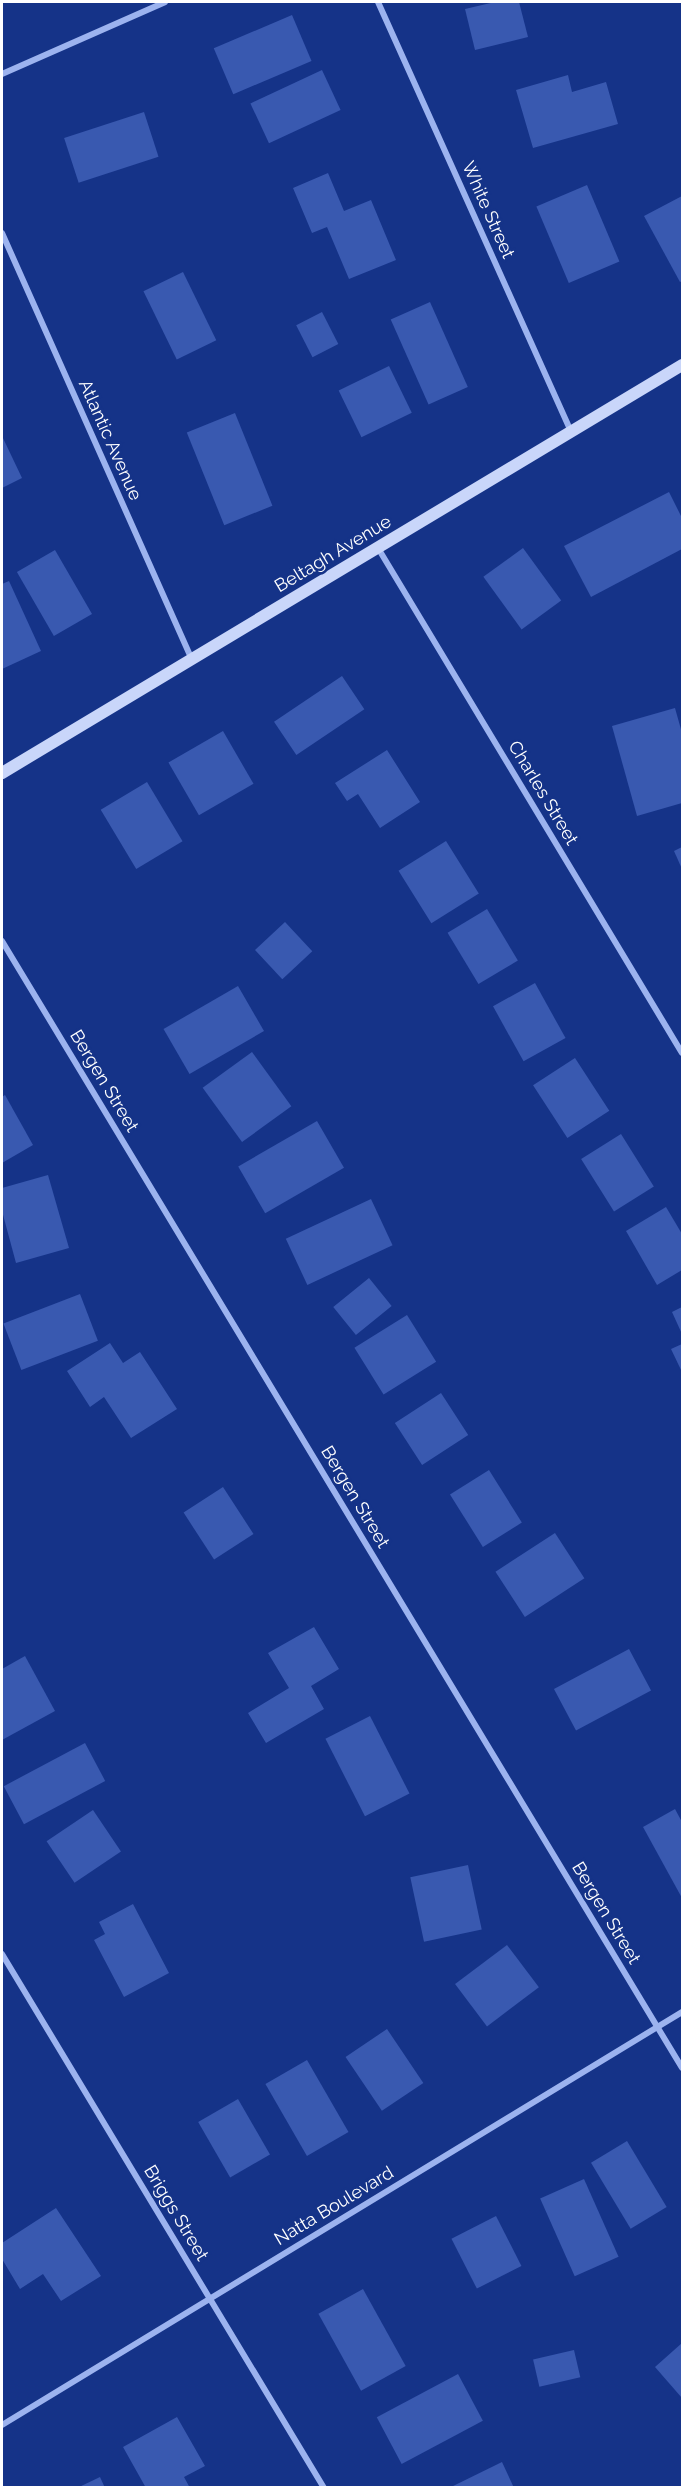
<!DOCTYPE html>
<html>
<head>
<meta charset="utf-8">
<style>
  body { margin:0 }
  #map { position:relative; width:684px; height:2489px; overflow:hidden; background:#153388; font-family:Raleway,sans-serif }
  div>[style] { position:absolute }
  .building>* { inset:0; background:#3959b0; transform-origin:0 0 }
  .street>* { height:6px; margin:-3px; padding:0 3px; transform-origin:3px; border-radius:3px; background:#9cb3ef }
  .secondary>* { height:12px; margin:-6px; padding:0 6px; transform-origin:6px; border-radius:6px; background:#c9d6fa }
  span { translate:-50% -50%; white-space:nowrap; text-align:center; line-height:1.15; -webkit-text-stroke:5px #153388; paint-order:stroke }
  .street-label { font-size:18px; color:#fff }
  .frame { position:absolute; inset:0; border:3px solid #fff; pointer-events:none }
</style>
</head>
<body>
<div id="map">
  <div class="building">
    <div style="clip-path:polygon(495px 2px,519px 2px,528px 37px,475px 50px,465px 9px)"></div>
    <div style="left:292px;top:15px;width:50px;height:85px;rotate:67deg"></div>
    <div style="left:322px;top:70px;width:44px;height:79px;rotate:65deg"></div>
    <div style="clip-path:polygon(568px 75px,572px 92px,606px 82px,618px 124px,533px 148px,516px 90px)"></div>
    <div style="left:144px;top:112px;width:47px;height:84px;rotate:72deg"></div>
    <div style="clip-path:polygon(328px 173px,344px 211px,371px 200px,396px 260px,349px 279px,327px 227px,312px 233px,293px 188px)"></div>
    <div style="left:587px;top:185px;width:83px;height:55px;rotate:67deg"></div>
    <div style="clip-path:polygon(682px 196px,682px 281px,680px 282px,644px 216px)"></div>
    <div style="left:183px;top:272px;width:76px;height:44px;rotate:64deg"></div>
    <div style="left:430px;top:302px;width:93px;height:43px;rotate:66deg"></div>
    <div style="left:322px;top:312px;width:36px;height:29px;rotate:63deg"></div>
    <div style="left:389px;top:366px;width:52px;height:56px;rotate:64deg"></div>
    <div style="left:235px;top:413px;width:100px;height:52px;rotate:68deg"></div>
    <div style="clip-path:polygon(2px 436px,22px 478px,2px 488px)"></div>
    <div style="clip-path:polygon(669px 492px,682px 518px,682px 549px,591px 597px,564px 546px)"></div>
    <div style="left:523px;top:548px;width:65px;height:49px;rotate:54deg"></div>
    <div style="left:55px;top:550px;width:74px;height:44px;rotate:60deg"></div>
    <div style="clip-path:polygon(9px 581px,41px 651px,2px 669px,2px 584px)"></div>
    <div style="left:342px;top:676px;width:40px;height:82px;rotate:56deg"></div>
    <div style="clip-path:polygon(675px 708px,682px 733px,682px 803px,637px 816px,612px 726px)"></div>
    <div style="left:223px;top:731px;width:61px;height:63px;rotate:60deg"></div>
    <div style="clip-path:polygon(387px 750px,420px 802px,380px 828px,358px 794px,347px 801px,335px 783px)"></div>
    <div style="left:147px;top:782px;width:69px;height:54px;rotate:59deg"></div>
    <div style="left:446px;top:841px;width:62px;height:56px;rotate:58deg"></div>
    <div style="clip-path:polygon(682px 847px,682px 869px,674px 851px)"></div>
    <div style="left:487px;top:909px;width:60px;height:46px;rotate:59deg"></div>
    <div style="left:285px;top:922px;width:40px;height:41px;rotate:47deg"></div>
    <div style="left:535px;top:983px;width:63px;height:48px;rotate:61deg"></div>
    <div style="left:238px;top:986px;width:52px;height:86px;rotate:60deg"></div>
    <div style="left:252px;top:1052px;width:67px;height:61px;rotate:54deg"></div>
    <div style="left:575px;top:1058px;width:63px;height:50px;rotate:57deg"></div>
    <div style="clip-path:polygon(5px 1095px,33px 1145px,2px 1163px,2px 1097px)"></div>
    <div style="left:317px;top:1121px;width:54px;height:91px;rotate:60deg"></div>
    <div style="left:621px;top:1134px;width:62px;height:47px;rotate:58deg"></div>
    <div style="clip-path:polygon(48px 1175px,69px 1248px,16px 1263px,2px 1211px,2px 1188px)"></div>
    <div style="left:371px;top:1199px;width:51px;height:94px;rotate:65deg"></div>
    <div style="clip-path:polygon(666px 1207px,682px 1234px,682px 1270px,657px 1285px,626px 1231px)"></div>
    <div style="left:369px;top:1278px;width:36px;height:46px;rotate:51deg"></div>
    <div style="left:80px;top:1294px;width:50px;height:82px;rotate:69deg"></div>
    <div style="clip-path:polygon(682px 1307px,682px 1334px,672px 1312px)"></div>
    <div style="left:407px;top:1315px;width:55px;height:62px;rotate:58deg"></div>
    <div style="clip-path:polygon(110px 1343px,123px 1363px,140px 1352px,177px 1409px,131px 1438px,104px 1397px,90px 1407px,67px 1371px)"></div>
    <div style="clip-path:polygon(682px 1344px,682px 1372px,671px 1349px)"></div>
    <div style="left:441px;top:1393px;width:50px;height:55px;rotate:57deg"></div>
    <div style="left:489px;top:1470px;width:62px;height:46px;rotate:58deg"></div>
    <div style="left:223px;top:1487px;width:56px;height:47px;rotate:57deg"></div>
    <div style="left:555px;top:1533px;width:54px;height:71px;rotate:57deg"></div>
    <div style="clip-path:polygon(314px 1627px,339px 1669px,311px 1686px,324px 1709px,266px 1743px,248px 1713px,289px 1688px,268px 1653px)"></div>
    <div style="left:629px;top:1649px;width:47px;height:85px;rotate:62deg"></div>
    <div style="clip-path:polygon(25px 1656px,55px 1711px,2px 1740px,2px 1669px)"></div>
    <div style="left:370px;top:1716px;width:87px;height:50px;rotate:63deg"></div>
    <div style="left:85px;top:1743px;width:43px;height:92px;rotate:62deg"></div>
    <div style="clip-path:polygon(675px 1809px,682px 1822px,682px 1898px,643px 1827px)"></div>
    <div style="left:93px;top:1810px;width:50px;height:56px;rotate:56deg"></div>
    <div style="left:468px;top:1865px;width:66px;height:59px;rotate:78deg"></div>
    <div style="clip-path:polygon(133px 1904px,169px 1973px,124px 1997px,94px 1940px,105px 1934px,99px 1922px)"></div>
    <div style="left:507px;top:1945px;width:53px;height:65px;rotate:53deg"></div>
    <div style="left:387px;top:2029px;width:65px;height:50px;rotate:56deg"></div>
    <div style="left:307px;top:2060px;width:83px;height:48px;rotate:60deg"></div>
    <div style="left:238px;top:2099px;width:64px;height:46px;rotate:60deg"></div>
    <div style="left:627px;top:2141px;width:77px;height:42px;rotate:59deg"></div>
    <div style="left:584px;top:2179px;width:85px;height:48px;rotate:66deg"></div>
    <div style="clip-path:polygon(56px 2208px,101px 2276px,61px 2301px,43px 2274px,20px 2289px,2px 2259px,2px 2243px)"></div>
    <div style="left:496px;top:2216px;width:56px;height:50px;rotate:63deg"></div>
    <div style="left:363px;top:2289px;width:88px;height:51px;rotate:61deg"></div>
    <div style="clip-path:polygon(682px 2343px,682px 2398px,655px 2367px)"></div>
    <div style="left:574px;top:2350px;width:28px;height:42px;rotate:77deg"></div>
    <div style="left:458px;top:2374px;width:53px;height:92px;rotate:62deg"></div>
    <div style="clip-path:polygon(177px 2417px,205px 2466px,184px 2477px,190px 2488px,146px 2488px,123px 2447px)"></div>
    <div style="clip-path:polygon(502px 2462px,514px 2488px,449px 2488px)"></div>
    <div style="clip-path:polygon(100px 2477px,105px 2488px,77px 2488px)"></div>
  </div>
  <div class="street">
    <div style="left:378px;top:2px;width:470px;rotate:65.8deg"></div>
    <div style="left:2px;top:74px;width:178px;rotate:-23.8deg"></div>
    <div style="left:2px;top:233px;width:466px;rotate:66deg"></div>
    <div style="left:378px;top:548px;width:589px;rotate:58.95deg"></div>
    <div style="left:2px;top:941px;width:1316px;rotate:58.89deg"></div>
    <div style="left:2px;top:1954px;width:624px;rotate:58.91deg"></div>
    <div style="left:2px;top:2425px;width:796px;rotate:-31.27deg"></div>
  </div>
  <div class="secondary">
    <div style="left:2px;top:773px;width:793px;rotate:-30.96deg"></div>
  </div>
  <div class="street-label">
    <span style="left:488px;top:210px;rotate:66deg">White Street</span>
    <span style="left:110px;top:440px;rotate:66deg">Atlantic Avenue</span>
    <span style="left:333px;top:554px;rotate:-31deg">Beltagh Avenue</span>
    <span style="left:543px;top:793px;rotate:59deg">Charles Street</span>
    <span style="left:104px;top:1081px;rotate:59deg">Bergen Street</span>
    <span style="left:355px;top:1497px;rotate:59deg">Bergen Street</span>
    <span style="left:606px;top:1913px;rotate:59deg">Bergen Street</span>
    <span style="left:334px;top:2206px;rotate:-31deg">Natta Boulevard</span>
    <span style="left:176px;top:2213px;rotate:59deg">Briggs Street</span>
  </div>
  <div class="frame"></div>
</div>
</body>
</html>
